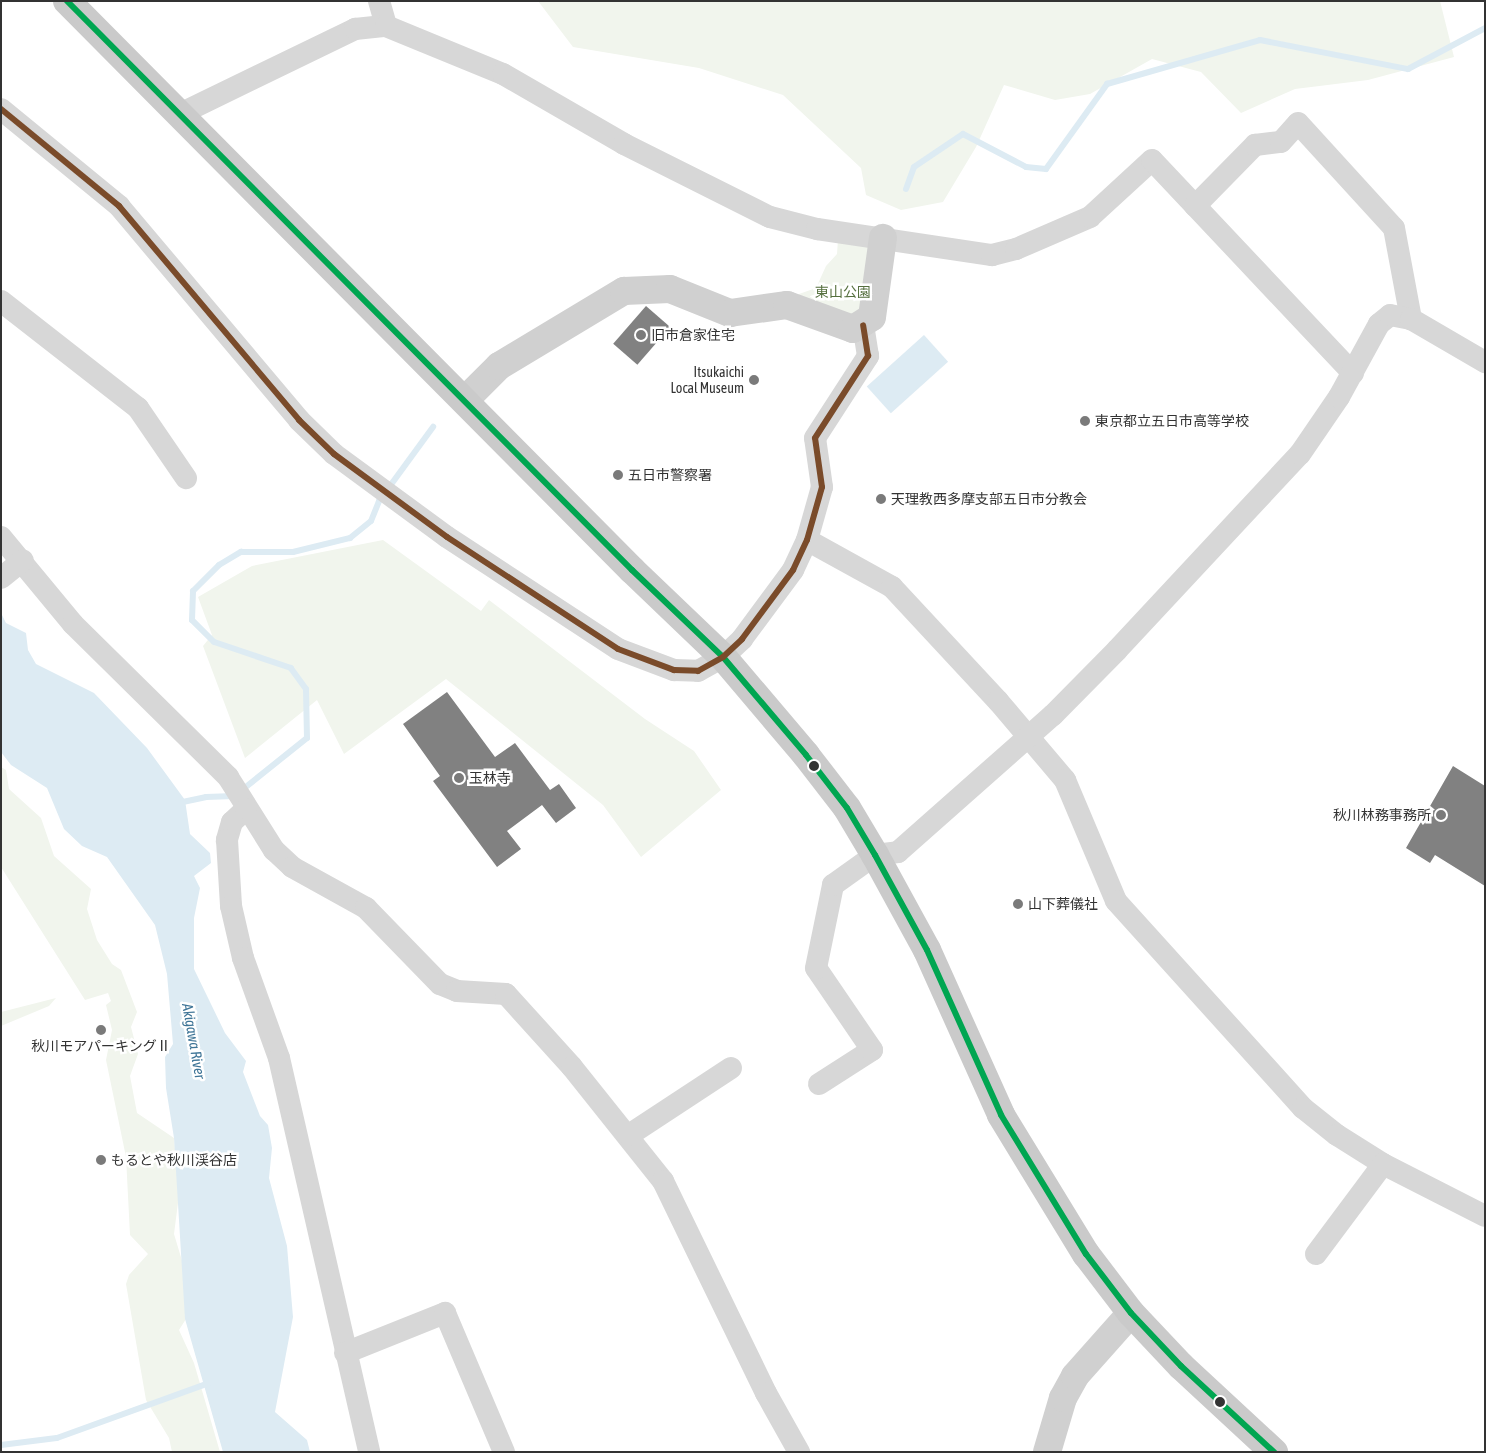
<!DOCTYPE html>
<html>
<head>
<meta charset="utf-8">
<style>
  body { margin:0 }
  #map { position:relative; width:1486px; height:1453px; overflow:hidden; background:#fff; font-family:"Asap Condensed","Noto Sans JP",sans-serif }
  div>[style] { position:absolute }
  .green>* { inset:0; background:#f1f5ed }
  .water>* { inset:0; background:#ddebf3; transform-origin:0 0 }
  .stream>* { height:6px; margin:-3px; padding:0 3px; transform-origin:3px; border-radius:3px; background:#ddebf3 }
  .building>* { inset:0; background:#818181; transform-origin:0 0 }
  .street>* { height:22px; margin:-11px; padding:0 11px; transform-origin:11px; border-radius:11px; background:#d7d7d7 }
  .secondary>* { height:28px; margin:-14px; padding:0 14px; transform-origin:14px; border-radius:14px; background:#d0d0d0 }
  .primary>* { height:28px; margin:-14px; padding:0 14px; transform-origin:14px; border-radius:14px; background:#cacaca }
  .bus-1>* { height:6px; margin:-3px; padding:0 3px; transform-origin:3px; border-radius:3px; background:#00a651 }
  .bus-2>* { height:6px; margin:-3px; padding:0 3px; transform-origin:3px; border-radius:3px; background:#7a4b2a }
  .dots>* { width:14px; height:14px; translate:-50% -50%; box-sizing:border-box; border:2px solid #fff; border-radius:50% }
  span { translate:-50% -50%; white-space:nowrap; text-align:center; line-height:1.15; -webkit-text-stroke:5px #fff; paint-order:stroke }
  .park-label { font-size:14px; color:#56703f }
  .poi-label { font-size:14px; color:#333 }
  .left { translate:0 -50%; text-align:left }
  .right { translate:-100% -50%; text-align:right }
  .water-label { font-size:15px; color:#3f7597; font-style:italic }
  .frame { position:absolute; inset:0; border:2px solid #333; pointer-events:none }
</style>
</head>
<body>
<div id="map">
  <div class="green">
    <div style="clip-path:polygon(538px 1px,1440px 1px,1454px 57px,1368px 80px,1295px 89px,1241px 113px,1201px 72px,1152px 59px,1090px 94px,1055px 100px,1004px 85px,976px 147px,943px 202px,901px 210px,866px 195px,861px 168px,783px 95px,699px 68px,573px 47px)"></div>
    <div style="clip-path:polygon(838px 239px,866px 244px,873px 255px,868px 303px,847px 323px,791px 307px,799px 294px,816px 288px,826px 266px,837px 254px)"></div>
    <div style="clip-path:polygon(383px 540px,481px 611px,489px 600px,645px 719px,694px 751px,721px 790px,641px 857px,603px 805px,446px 679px,344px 754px,317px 700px,245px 758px,203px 646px,212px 635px,198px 597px,252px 566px)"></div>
    <div style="clip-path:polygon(1px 767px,6px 770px,9px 789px,41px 818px,54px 856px,91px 889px,87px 909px,97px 940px,112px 964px,121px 970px,137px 1012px,131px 1027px,138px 1054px,130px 1076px,137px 1113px,174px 1138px,179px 1195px,174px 1234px,189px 1284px,191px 1311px,179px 1330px,194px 1363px,220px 1452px,172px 1452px,169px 1438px,146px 1400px,126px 1284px,129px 1275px,148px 1254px,130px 1235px,126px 1157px,106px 1060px,112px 1030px,106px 1005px,111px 1001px,108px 993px,85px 1000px,1px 867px)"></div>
    <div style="clip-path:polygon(56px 998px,49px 1006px,1px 1026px,1px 1012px)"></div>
  </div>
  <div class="water">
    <div style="left:924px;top:335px;width:36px;height:77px;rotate:48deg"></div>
    <div style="clip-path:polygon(1px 613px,6px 623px,26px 633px,28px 650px,36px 664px,94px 693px,147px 748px,185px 800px,190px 834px,210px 853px,211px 863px,194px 876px,200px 888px,194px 918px,194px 969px,225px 1033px,246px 1061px,243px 1072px,260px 1116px,268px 1125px,272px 1148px,269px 1178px,287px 1246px,293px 1317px,275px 1412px,307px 1440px,310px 1452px,223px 1452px,185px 1319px,174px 1138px,166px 1088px,165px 1057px,173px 1044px,167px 974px,155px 925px,107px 857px,82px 846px,64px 829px,47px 788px,11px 765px,1px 752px)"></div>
  </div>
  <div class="stream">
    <div style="left:906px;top:189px;width:23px;rotate:-70deg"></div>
    <div style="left:914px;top:167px;width:59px;rotate:-34deg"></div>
    <div style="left:963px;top:134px;width:71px;rotate:27.6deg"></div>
    <div style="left:1026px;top:167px;width:20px;rotate:6deg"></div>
    <div style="left:1046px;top:169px;width:105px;rotate:-54.3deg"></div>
    <div style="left:1107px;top:84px;width:159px;rotate:-16deg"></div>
    <div style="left:1260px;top:40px;width:151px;rotate:11.1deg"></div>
    <div style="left:1408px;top:69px;width:87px;rotate:-28deg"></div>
    <div style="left:242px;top:790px;width:83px;rotate:-38.7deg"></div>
    <div style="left:307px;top:738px;width:49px;rotate:-91.2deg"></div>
    <div style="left:306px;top:689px;width:26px;rotate:-126deg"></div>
    <div style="left:291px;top:668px;width:81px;rotate:-161.3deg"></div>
    <div style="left:214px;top:642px;width:31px;rotate:-135deg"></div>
    <div style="left:192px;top:620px;width:29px;rotate:-88deg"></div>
    <div style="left:193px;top:591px;width:37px;rotate:-45deg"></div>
    <div style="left:219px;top:565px;width:26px;rotate:-31deg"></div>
    <div style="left:241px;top:552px;width:52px"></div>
    <div style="left:293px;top:552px;width:59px;rotate:-13.8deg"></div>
    <div style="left:350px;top:538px;width:27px;rotate:-39deg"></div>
    <div style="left:371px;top:521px;width:22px;rotate:-68deg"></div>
    <div style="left:379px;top:501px;width:92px;rotate:-53.9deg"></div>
    <div style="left:178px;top:803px;width:29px;rotate:-12deg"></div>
    <div style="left:206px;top:797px;width:28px;rotate:-2deg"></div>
    <div style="left:1px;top:1445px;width:56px;rotate:-7.1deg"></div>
    <div style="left:57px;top:1438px;width:165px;rotate:-19.9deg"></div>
  </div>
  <div class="building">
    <div style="left:646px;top:306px;width:32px;height:50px;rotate:41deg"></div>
    <div style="clip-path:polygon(447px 692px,495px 757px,515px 743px,550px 790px,559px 784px,576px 808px,556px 823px,542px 805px,507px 831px,521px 849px,497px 867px,433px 781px,440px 776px,403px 724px)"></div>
    <div style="clip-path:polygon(1453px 766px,1485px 786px,1485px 886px,1435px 855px,1430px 863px,1406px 848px)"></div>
  </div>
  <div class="street">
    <div style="left:379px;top:1px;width:26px;rotate:74deg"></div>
    <div style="left:1px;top:109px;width:153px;rotate:39.4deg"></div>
    <div style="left:119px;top:206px;width:280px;rotate:49.9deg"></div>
    <div style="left:299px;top:420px;width:49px;rotate:44.2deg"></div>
    <div style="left:334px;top:454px;width:140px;rotate:36.3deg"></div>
    <div style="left:447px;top:537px;width:204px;rotate:33.2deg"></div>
    <div style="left:618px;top:649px;width:60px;rotate:20.6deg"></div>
    <div style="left:674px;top:670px;width:24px;rotate:2deg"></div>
    <div style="left:698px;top:671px;width:29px;rotate:-29deg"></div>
    <div style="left:723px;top:657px;width:26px;rotate:-43deg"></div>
    <div style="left:742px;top:639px;width:86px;rotate:-53.5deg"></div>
    <div style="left:793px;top:570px;width:33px;rotate:-65deg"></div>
    <div style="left:807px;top:540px;width:55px;rotate:-74.2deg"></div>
    <div style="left:822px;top:487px;width:49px;rotate:-98.1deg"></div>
    <div style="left:815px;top:438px;width:98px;rotate:-57.1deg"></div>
    <div style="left:868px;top:356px;width:31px;rotate:-99deg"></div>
    <div style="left:180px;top:114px;width:195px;rotate:-25.9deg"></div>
    <div style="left:355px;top:29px;width:31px;rotate:-6deg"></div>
    <div style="left:386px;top:26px;width:126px;rotate:22.3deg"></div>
    <div style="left:503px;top:74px;width:140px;rotate:30deg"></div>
    <div style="left:624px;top:144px;width:163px;rotate:26.6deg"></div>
    <div style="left:770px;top:217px;width:49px;rotate:14.3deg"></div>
    <div style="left:817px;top:229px;width:177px;rotate:8.5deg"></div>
    <div style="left:992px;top:255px;width:25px;rotate:-14deg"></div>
    <div style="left:1016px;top:249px;width:81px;rotate:-23.4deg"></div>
    <div style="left:1090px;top:217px;width:84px;rotate:-42.6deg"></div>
    <div style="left:1152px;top:160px;width:293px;rotate:46.7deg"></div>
    <div style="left:1195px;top:206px;width:86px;rotate:-45.5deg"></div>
    <div style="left:1255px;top:145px;width:26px;rotate:-7deg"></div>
    <div style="left:1281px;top:142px;width:25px;rotate:-48deg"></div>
    <div style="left:1298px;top:123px;width:142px;rotate:47.6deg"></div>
    <div style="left:1394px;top:228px;width:93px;rotate:79.4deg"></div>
    <div style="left:1px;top:301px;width:174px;rotate:38deg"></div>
    <div style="left:138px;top:408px;width:85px;rotate:55.6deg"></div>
    <div style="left:1px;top:537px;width:113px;rotate:50.4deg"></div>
    <div style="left:73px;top:624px;width:218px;rotate:44.6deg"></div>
    <div style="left:228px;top:777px;width:86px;rotate:57.8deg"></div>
    <div style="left:274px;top:850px;width:25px;rotate:43deg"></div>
    <div style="left:292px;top:867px;width:85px;rotate:29deg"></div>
    <div style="left:366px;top:908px;width:106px;rotate:45.8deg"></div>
    <div style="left:440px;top:984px;width:18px;rotate:22deg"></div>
    <div style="left:457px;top:991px;width:49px;rotate:3.5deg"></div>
    <div style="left:506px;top:994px;width:98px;rotate:47.9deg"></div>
    <div style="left:572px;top:1067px;width:146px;rotate:51.4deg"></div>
    <div style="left:663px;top:1181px;width:236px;rotate:64.1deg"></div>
    <div style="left:766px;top:1393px;width:68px;rotate:60.8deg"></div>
    <div style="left:807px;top:540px;width:97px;rotate:28.9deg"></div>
    <div style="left:892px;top:587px;width:156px;rotate:47.1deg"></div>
    <div style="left:998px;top:701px;width:104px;rotate:49.7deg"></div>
    <div style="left:1065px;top:780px;width:131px;rotate:67.1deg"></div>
    <div style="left:1116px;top:901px;width:279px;rotate:47.9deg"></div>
    <div style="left:1303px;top:1108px;width:43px;rotate:38.5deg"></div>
    <div style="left:1337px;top:1135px;width:54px;rotate:32.2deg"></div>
    <div style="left:1383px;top:1164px;width:114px;rotate:27deg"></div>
    <div style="left:1px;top:578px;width:28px;rotate:-39deg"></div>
    <div style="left:246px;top:809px;width:19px;rotate:137deg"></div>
    <div style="left:232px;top:822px;width:19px;rotate:106deg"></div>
    <div style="left:227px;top:840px;width:66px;rotate:86.5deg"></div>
    <div style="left:231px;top:906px;width:53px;rotate:77deg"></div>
    <div style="left:243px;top:958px;width:106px;rotate:70.2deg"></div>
    <div style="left:279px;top:1058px;width:404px;rotate:77.1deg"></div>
    <div style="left:819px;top:1084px;width:63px;rotate:-32.7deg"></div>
    <div style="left:872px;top:1050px;width:99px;rotate:-124.3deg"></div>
    <div style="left:816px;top:968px;width:85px;rotate:-78.4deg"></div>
    <div style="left:833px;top:885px;width:52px;rotate:-35.5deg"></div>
    <div style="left:875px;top:855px;width:23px;rotate:-7deg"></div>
    <div style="left:898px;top:852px;width:207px;rotate:-41.5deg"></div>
    <div style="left:1053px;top:715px;width:91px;rotate:-45.4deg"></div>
    <div style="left:1117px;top:650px;width:268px;rotate:-47deg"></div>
    <div style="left:1300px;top:454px;width:69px;rotate:-55.6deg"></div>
    <div style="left:1339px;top:397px;width:83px;rotate:-61.3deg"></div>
    <div style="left:1379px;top:324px;width:14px;rotate:-39deg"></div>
    <div style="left:1390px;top:315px;width:21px;rotate:11deg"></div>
    <div style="left:1411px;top:319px;width:86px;rotate:30.2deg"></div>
    <div style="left:629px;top:1135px;width:122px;rotate:-33.3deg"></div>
    <div style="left:1316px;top:1254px;width:112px;rotate:-53.3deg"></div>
    <div style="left:345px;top:1353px;width:108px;rotate:-21.8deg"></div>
    <div style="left:445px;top:1313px;width:151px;rotate:67deg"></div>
  </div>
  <div class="secondary">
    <div style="left:465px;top:400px;width:48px;rotate:-45deg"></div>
    <div style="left:499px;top:366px;width:146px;rotate:-31deg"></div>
    <div style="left:624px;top:291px;width:46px;rotate:-2.5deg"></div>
    <div style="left:670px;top:289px;width:65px;rotate:21.8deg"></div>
    <div style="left:730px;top:313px;width:58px;rotate:-8deg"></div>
    <div style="left:787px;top:305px;width:70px;rotate:20deg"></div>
    <div style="left:853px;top:329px;width:22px;rotate:-32deg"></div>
    <div style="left:872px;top:317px;width:80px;rotate:-82.1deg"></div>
    <div style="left:1047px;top:1452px;width:56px;rotate:-73.5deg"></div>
    <div style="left:1063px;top:1398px;width:25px;rotate:-61deg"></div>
    <div style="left:1075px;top:1376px;width:84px;rotate:-48.4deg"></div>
  </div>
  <div class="primary">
    <div style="left:67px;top:1px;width:802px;rotate:45.2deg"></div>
    <div style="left:632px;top:570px;width:126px;rotate:43.7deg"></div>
    <div style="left:723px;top:657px;width:128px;rotate:49.7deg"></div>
    <div style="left:806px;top:755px;width:67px;rotate:52.3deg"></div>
    <div style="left:847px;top:808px;width:55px;rotate:59.2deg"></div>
    <div style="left:875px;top:855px;width:108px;rotate:61.3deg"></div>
    <div style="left:927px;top:950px;width:181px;rotate:65.8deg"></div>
    <div style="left:1001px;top:1115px;width:163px;rotate:58.6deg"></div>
    <div style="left:1086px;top:1254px;width:74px;rotate:52.7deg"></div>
    <div style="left:1131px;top:1313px;width:73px;rotate:46.7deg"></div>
    <div style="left:1181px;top:1366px;width:127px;rotate:42.8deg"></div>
  </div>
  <div class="bus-1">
    <div style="left:67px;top:1px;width:802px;rotate:45.2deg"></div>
    <div style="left:632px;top:570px;width:126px;rotate:43.7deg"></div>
    <div style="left:723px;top:657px;width:128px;rotate:49.7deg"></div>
    <div style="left:806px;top:755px;width:67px;rotate:52.3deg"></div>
    <div style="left:847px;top:808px;width:55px;rotate:59.2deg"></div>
    <div style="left:875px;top:855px;width:108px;rotate:61.3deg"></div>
    <div style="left:927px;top:950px;width:181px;rotate:65.8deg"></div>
    <div style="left:1001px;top:1115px;width:163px;rotate:58.6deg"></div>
    <div style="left:1086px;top:1254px;width:74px;rotate:52.7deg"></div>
    <div style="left:1131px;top:1313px;width:73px;rotate:46.7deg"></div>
    <div style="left:1181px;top:1366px;width:127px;rotate:42.8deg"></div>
  </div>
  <div class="bus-2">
    <div style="left:1px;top:109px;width:153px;rotate:39.4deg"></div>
    <div style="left:119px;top:206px;width:280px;rotate:49.9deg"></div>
    <div style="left:299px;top:420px;width:49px;rotate:44.2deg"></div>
    <div style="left:334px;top:454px;width:140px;rotate:36.3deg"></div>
    <div style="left:447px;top:537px;width:204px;rotate:33.2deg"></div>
    <div style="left:618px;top:649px;width:60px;rotate:20.6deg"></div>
    <div style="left:674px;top:670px;width:24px;rotate:2deg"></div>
    <div style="left:698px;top:671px;width:29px;rotate:-29deg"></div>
    <div style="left:723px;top:657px;width:26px;rotate:-43deg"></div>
    <div style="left:742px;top:639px;width:86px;rotate:-53.5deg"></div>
    <div style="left:793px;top:570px;width:33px;rotate:-65deg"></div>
    <div style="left:807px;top:540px;width:55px;rotate:-74.2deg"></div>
    <div style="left:822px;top:487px;width:49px;rotate:-98.1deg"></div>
    <div style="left:815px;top:438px;width:98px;rotate:-57.1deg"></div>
    <div style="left:868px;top:356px;width:31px;rotate:-99deg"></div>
  </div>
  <div class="dots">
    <div style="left:641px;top:335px;background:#7a7a7a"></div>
    <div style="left:754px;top:380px;background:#7a7a7a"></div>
    <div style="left:1085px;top:421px;background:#7a7a7a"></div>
    <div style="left:618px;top:475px;background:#7a7a7a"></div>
    <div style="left:881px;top:499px;background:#7a7a7a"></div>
    <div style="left:814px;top:766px;background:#333"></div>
    <div style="left:459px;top:778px;background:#7a7a7a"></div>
    <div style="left:1441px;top:815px;background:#7a7a7a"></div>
    <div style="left:1018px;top:904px;background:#7a7a7a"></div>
    <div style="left:101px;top:1030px;background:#7a7a7a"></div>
    <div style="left:101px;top:1160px;background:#7a7a7a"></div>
    <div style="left:1220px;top:1402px;background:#333"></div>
  </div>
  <div class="park-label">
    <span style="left:843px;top:292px">東山公園</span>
  </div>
  <div class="poi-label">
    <span class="left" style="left:651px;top:335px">旧市倉家住宅</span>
    <span class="right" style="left:744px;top:380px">Itsukaichi<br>Local Museum</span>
    <span class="left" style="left:1095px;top:421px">東京都立五日市高等学校</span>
    <span class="left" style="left:628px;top:475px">五日市警察署</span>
    <span class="left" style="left:891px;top:499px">天理教西多摩支部五日市分教会</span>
    <span class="left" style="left:469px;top:778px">玉林寺</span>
    <span class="right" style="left:1431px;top:815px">秋川林務事務所</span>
    <span class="left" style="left:1028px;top:904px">山下葬儀社</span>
    <span style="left:101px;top:1046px">秋川モアパーキングⅡ</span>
    <span class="left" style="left:111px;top:1160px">もるとや秋川渓谷店</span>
  </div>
  <div class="water-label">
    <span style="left:194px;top:1041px;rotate:80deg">Akigawa River</span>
  </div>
  <div class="frame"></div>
</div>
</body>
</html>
